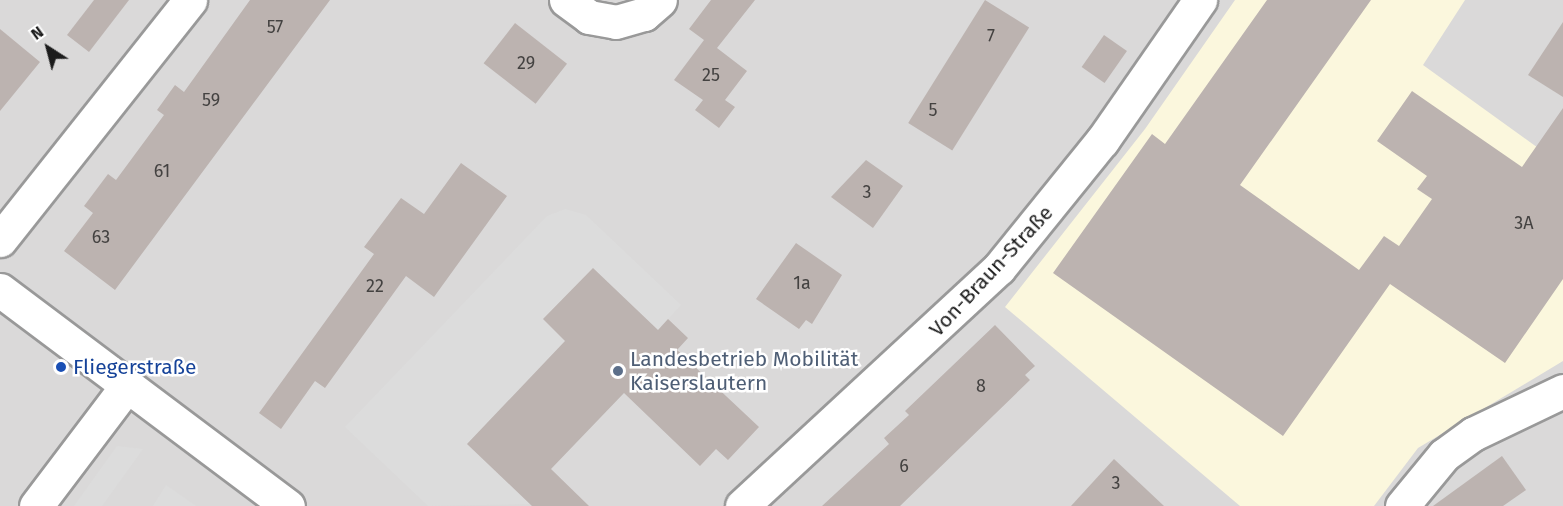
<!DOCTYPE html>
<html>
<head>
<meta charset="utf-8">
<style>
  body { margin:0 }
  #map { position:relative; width:1563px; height:506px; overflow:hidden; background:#ece8e3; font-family:"Fira Sans",sans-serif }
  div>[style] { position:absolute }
  .residential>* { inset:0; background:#dad9d9; transform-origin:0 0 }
  .education>* { inset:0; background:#fbf7dd }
  .parking>* { inset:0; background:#dcdcdc }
  .building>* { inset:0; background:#bcb3b0; transform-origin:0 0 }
  .roads { filter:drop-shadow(2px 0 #999) drop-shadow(-2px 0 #999) drop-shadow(0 2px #999) drop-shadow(0 -2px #999) }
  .minor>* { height:33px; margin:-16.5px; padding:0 16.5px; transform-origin:16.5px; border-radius:16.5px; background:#fff }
  .dots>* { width:16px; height:16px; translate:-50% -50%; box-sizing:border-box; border:3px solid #fff; border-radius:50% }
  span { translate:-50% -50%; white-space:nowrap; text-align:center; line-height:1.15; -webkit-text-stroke:5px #fff; paint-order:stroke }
  .number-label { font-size:18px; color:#444241 }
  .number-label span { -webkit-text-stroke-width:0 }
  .street-label { font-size:21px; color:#1c1c1c }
  .service-label { font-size:21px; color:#4e5e75 }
  .left { translate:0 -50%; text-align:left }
  .transit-label { font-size:21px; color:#164399 }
  .north { position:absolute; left:18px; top:18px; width:60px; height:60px; -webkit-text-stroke:4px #fff; paint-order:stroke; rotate:324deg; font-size:16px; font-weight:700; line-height:24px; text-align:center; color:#1c1c1c }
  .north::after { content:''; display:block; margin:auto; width:21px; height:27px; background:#1c1c1c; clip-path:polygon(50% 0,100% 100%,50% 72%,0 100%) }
</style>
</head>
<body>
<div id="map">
  <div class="residential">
    <div style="left:0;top:0;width:1563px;height:506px"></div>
  </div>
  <div class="education">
    <div style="clip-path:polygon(1235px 0,1465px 0,1423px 65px,1563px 166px,1563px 361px,1418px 448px,1374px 506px,1240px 506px,1005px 307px,1145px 129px)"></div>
  </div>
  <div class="parking">
    <div style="clip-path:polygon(565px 209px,586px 215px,681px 305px,658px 330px,593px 268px,543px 319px,565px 341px,467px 444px,530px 504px,428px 506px,345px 427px,547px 216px)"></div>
    <div style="clip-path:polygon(117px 446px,143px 449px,102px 506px,74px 506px)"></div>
    <div style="clip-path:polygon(166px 485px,196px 506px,153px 506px)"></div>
  </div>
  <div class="building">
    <div style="clip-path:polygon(94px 0,129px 0,89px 52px,67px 35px)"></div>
    <div style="clip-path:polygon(250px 0,330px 0,115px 290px,64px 251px,93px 213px,84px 206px,108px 174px,116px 180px,164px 115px,157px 110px,175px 85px,184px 92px)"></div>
    <div style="clip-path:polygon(711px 0,755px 0,717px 48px,747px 71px,725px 100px,735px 107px,719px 128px,695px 110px,703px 100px,674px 80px,704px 40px,689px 29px)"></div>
    <div style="left:985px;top:0;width:52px;height:145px;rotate:32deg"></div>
    <div style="clip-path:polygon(1267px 0,1371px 0,1240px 185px,1359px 270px,1384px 236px,1399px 246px,1432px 199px,1417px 189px,1427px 176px,1377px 141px,1412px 91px,1522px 167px,1563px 108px,1563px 279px,1505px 363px,1390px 284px,1283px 436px,1053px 273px,1152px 134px,1165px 144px)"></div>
    <div style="clip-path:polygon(1563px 22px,1563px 97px,1528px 75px)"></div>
    <div style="left:515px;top:23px;width:66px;height:51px;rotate:38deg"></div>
    <div style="clip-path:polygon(0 29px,40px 62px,0 111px)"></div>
    <div style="left:1104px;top:35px;width:28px;height:39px;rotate:35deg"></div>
    <div style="clip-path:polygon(866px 160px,903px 186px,873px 228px,831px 197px)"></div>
    <div style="clip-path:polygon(461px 163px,507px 196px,434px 297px,406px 276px,325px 388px,315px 381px,281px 429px,259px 413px,374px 254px,364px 247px,401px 198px,424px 214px)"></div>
    <div style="clip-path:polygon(796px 243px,842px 275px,812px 324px,806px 320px,799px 329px,756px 299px)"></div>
    <div style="clip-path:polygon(593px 268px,658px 330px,668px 319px,688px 338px,677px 350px,759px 427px,728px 460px,716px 449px,700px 466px,624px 393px,551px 469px,589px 506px,532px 506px,467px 444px,565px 341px,543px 319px)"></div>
    <div style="clip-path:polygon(995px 325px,1035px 366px,1025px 375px,1030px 380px,900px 506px,822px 506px,889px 444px,884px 438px,909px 415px,905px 411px)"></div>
    <div style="clip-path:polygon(1502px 456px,1526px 490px,1503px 506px,1433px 506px)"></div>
    <div style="clip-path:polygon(1114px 459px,1164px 506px,1071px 506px)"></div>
  </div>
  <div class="roads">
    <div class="minor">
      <div style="left:566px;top:0;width:29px;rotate:36deg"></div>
      <div style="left:589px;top:17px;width:27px;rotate:10deg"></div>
      <div style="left:616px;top:22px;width:29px;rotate:-16deg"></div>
      <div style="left:644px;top:14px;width:21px;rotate:-41deg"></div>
      <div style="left:0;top:240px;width:306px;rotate:-51.6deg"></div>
      <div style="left:0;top:290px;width:360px;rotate:36.9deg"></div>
      <div style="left:36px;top:506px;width:149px;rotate:-52.9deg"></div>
      <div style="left:742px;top:506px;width:350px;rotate:-42.8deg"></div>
      <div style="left:999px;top:268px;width:164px;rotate:-51deg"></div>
      <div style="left:1102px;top:141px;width:172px;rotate:-55.2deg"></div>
      <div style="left:1402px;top:506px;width:66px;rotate:-50.5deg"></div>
      <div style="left:1444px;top:455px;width:36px;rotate:-36deg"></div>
      <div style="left:1473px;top:434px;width:100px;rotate:-25.5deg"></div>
    </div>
  </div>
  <div class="dots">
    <div style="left:61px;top:367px;background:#1a4fb4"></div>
    <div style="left:618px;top:371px;background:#5c6f8a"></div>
  </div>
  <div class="number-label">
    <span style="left:275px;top:27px">57</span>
    <span style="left:991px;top:36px">7</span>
    <span style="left:526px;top:63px">29</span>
    <span style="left:711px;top:75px">25</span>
    <span style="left:211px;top:100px">59</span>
    <span style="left:933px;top:110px">5</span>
    <span style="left:162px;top:171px">61</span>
    <span style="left:867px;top:192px">3</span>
    <span style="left:1524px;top:223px">3A</span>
    <span style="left:101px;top:237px">63</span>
    <span style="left:802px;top:283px">1a</span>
    <span style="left:375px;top:286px">22</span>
    <span style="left:981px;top:386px">8</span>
    <span style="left:904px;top:466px">6</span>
    <span style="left:1116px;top:483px">3</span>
  </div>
  <div class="street-label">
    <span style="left:991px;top:271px;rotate:-47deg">Von-Braun-Straße</span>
  </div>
  <div class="service-label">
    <span class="left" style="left:630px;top:371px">Landesbetrieb Mobilität<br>Kaiserslautern</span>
  </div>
  <div class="transit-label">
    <span class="left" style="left:73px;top:367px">Fliegerstraße</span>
  </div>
  <div class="north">N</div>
</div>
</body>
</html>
